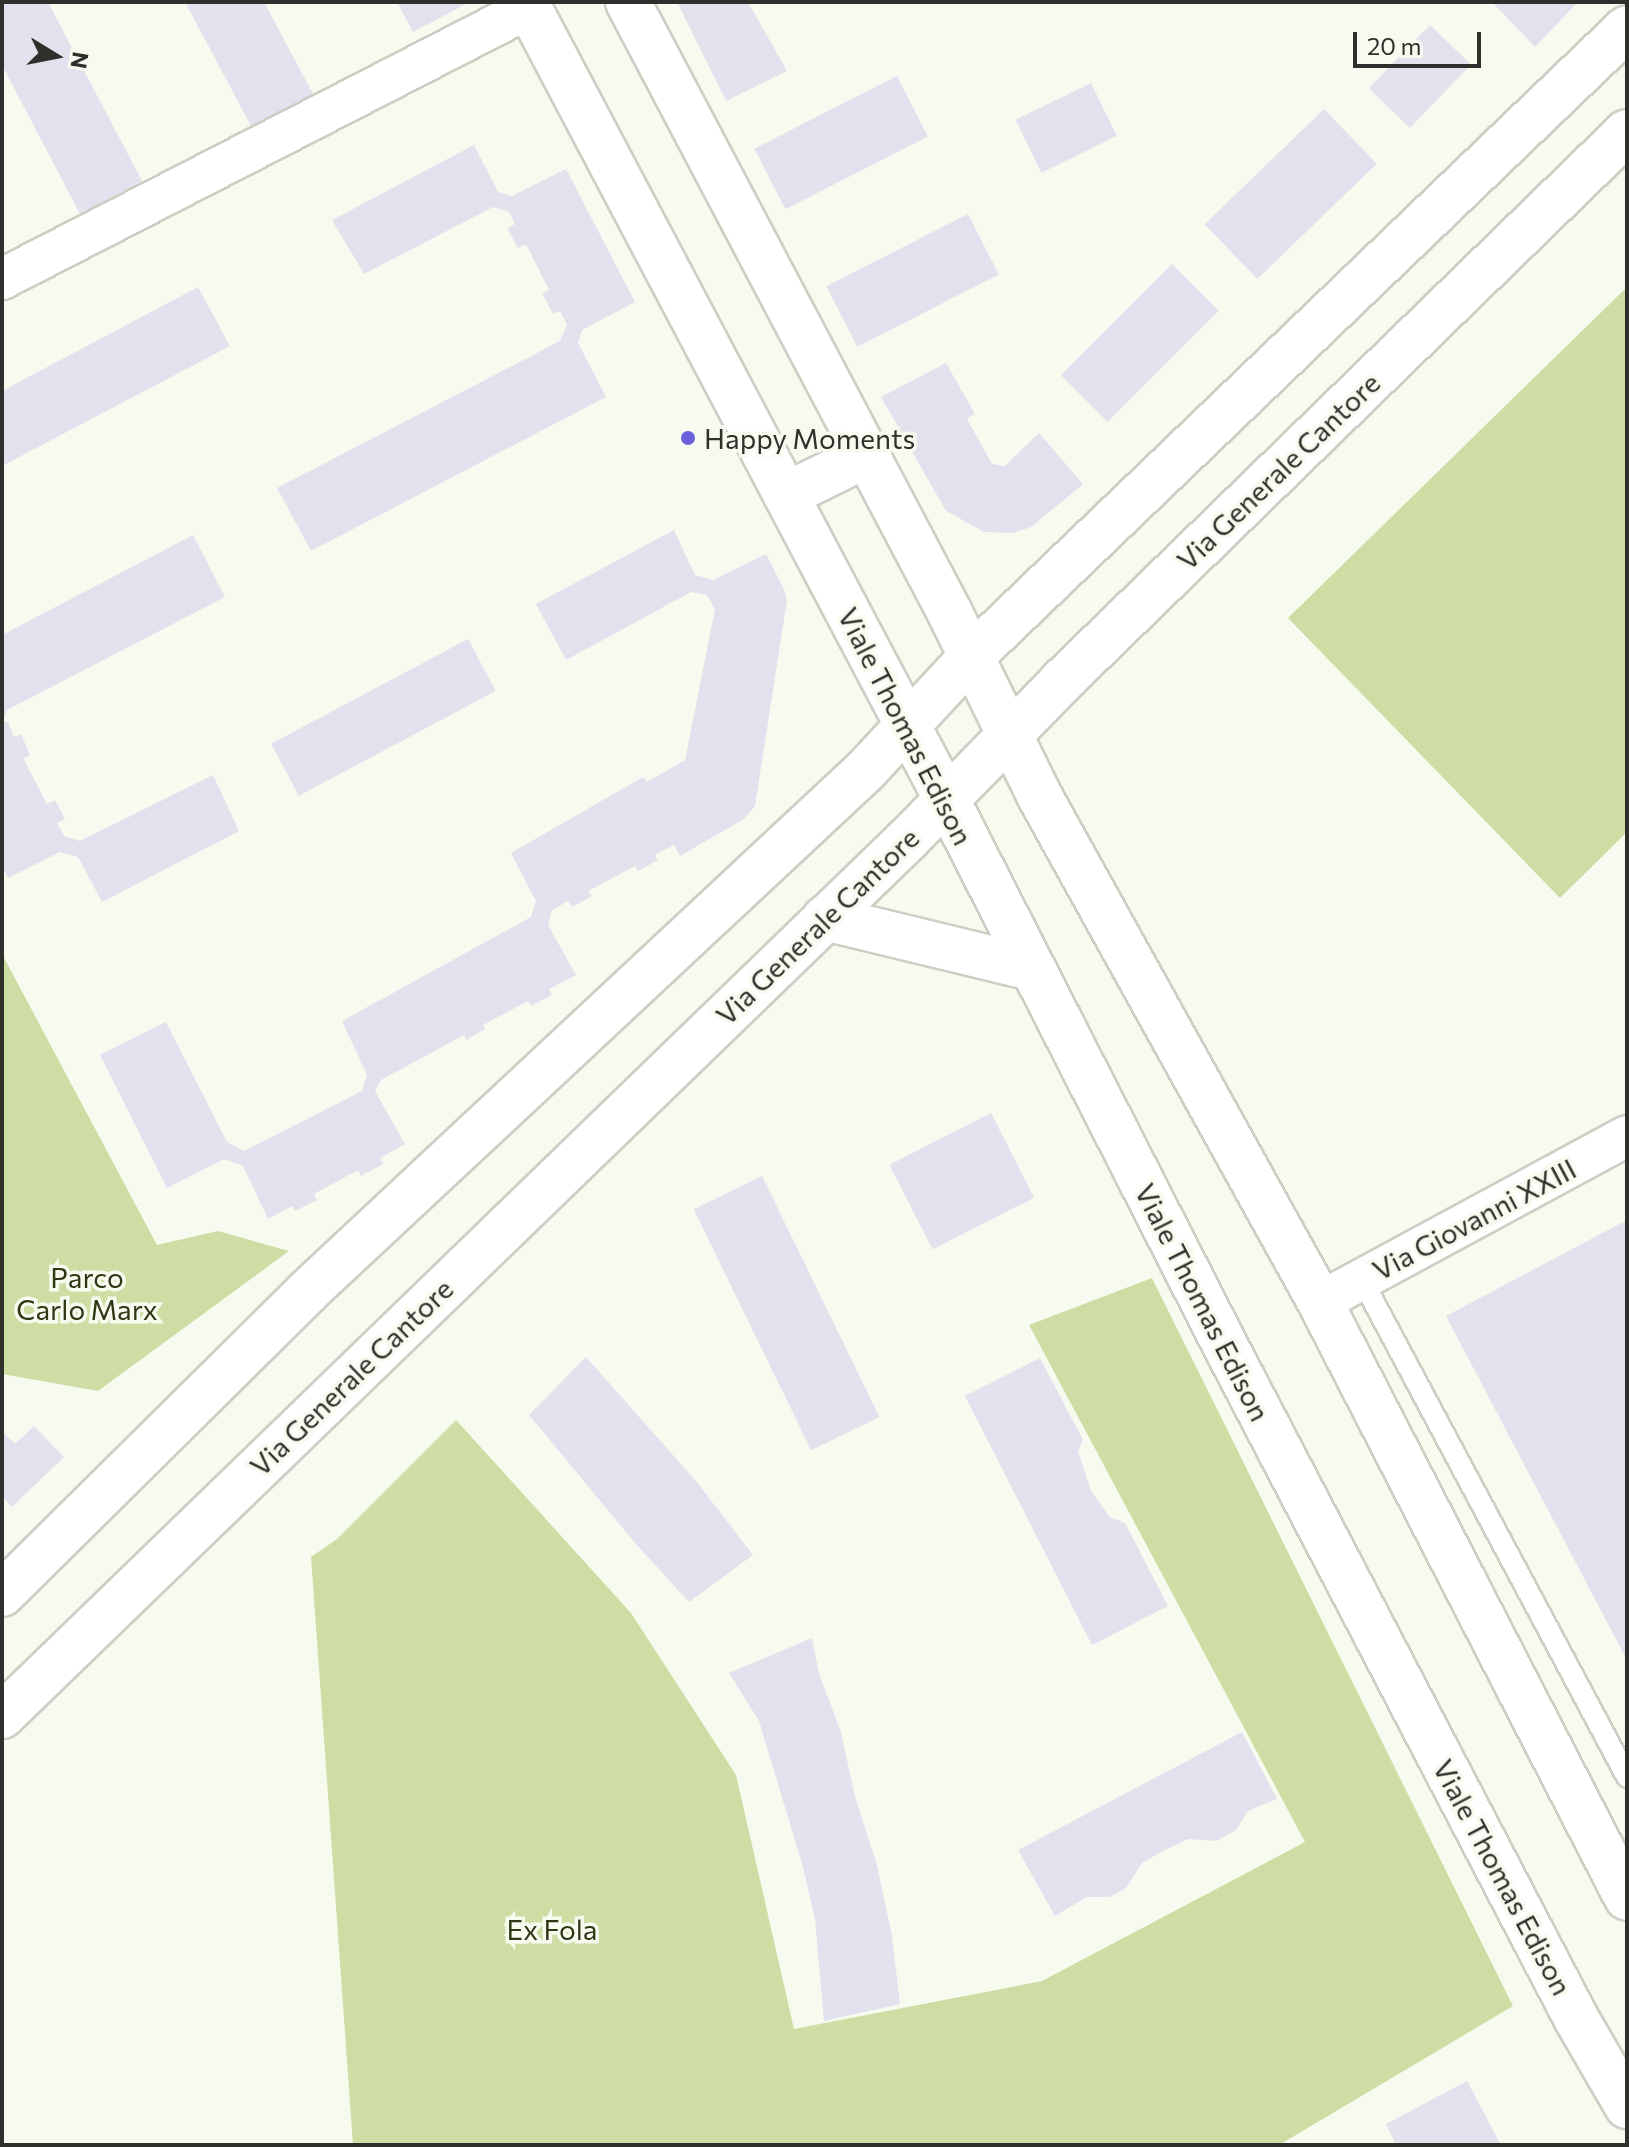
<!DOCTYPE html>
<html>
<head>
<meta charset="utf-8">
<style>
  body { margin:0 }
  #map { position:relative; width:1629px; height:2147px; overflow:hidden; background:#f7fbef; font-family:Commissioner,sans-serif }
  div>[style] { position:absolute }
  .green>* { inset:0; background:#cddda4 }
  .building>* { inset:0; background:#e1e2ed; transform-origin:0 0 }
  .roads { filter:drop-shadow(2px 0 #cccfc4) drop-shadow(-2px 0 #cccfc4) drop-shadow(0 2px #cccfc4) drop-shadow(0 -2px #cccfc4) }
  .lane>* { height:20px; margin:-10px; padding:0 10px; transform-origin:10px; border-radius:10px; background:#fff }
  .street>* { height:40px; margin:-20px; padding:0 20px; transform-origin:20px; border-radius:20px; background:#fff }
  .secondary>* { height:44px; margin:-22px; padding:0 22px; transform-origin:22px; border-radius:22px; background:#fff }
  .dots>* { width:22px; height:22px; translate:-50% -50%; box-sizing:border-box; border:4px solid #f7fbef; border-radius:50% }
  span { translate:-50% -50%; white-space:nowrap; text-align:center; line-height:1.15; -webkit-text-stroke:7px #f7fbef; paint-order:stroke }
  .poi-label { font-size:28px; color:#2f302c }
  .left { translate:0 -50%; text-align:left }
  .street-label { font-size:28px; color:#2f302c }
  .park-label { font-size:28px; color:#2f3715 }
  .frame { position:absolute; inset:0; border:4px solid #2f302c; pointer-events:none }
  .north { position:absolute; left:16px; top:16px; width:80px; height:80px; -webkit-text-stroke:6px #f7fbef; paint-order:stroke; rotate:100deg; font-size:22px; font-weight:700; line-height:32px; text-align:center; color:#2f302c }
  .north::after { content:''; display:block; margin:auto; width:28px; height:36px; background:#2f302c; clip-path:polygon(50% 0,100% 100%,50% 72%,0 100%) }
  .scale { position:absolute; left:1353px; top:32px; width:128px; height:36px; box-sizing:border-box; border:4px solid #2f302c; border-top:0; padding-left:10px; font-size:24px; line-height:28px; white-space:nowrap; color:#2f302c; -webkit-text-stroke:6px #f7fbef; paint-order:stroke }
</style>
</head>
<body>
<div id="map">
  <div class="green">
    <div style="clip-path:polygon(1627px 287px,1627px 832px,1560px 898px,1288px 618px)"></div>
    <div style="clip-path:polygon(2px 954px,157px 1245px,218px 1231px,289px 1251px,98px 1391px,2px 1374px)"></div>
    <div style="clip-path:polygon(1152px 1278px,1513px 2006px,1279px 2145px,353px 2145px,311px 1557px,337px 1539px,456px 1420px,631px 1613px,736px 1775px,794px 2029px,1042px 1981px,1305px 1842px,1029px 1325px)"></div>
  </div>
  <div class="building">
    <div style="clip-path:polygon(2px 2px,48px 2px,142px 181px,80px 214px,2px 65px)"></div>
    <div style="clip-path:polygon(185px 2px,264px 2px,313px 94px,251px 126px)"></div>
    <div style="clip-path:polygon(397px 2px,470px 2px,413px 32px)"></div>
    <div style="clip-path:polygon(677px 2px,748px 2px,787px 71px,726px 101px)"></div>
    <div style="clip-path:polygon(1492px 2px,1578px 2px,1535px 47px)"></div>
    <div style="left:1430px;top:25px;width:57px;height:88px;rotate:44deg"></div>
    <div style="left:897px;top:76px;width:68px;height:160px;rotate:63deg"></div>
    <div style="left:1091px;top:83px;width:59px;height:84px;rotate:64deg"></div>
    <div style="left:1324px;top:109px;width:76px;height:166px;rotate:46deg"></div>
    <div style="clip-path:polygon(474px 145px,498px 192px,512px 196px,566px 169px,635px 302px,582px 330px,578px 343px,606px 397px,311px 551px,277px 488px,560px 341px,567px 325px,560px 311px,553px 314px,542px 293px,549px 290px,526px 244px,518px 248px,507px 228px,515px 224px,509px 212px,493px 207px,364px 274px,332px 220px)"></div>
    <div style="left:968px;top:214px;width:68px;height:159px;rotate:63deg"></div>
    <div style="left:1172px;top:264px;width:66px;height:157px;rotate:45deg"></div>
    <div style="clip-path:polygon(198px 287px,230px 346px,2px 466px,2px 391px)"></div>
    <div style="clip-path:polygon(946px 363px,975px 414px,967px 419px,992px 464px,1005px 466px,1039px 433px,1083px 484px,1031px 527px,1013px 533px,984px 532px,946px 511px,881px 397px)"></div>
    <div style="clip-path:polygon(674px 530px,695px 575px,713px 580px,766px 554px,784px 589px,787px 600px,755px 806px,744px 819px,680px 856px,674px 845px,655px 855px,658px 860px,638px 871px,635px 866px,588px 891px,592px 896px,572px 907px,568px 901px,552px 910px,548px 925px,576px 975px,549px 989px,552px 995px,531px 1006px,528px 1001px,483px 1025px,485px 1029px,466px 1040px,464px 1035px,381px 1080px,375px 1091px,405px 1144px,380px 1158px,383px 1164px,361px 1176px,358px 1170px,314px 1194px,317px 1200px,295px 1211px,292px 1206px,268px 1219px,243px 1166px,224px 1159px,167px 1188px,100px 1055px,166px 1022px,227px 1142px,244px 1151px,362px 1091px,367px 1075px,342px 1021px,531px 917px,536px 901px,511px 853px,643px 777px,647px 782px,685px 760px,715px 609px,707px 595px,691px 592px,566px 660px,536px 604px)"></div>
    <div style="clip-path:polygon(193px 535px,225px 597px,7px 710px,3px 721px,8px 722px,14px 737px,21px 734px,30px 755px,24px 758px,25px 762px,47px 804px,55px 800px,65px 819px,57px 823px,64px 836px,80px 841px,213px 775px,239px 831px,102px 902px,78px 857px,60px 852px,8px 878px,2px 866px,2px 635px)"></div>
    <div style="left:468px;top:639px;width:59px;height:223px;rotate:62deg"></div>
    <div style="left:991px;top:1113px;width:95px;height:114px;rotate:63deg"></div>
    <div style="left:762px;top:1176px;width:268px;height:76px;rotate:64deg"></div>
    <div style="clip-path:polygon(1627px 1220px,1627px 1660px,1446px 1316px)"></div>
    <div style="clip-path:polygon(586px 1357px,696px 1481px,753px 1555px,689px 1602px,636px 1544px,529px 1415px)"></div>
    <div style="clip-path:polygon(1040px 1358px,1083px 1440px,1078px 1451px,1091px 1491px,1110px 1517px,1125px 1523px,1168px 1606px,1092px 1645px,965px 1396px)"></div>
    <div style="clip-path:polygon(34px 1426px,64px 1457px,12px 1507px,2px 1496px,2px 1431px,15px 1444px)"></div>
    <div style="clip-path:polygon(812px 1638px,819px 1674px,841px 1732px,855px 1797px,877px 1865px,892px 1936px,900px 2004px,824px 2021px,815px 1920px,803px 1867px,759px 1721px,729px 1673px)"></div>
    <div style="clip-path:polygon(1242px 1732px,1277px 1799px,1248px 1811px,1236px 1830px,1216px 1841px,1188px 1839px,1161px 1852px,1142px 1863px,1126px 1888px,1110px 1897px,1087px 1897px,1055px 1916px,1018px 1850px)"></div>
    <div style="clip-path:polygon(1467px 2081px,1501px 2145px,1396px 2145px,1386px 2124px)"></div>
  </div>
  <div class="roads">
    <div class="lane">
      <div style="left:1362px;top:1280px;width:563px;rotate:61.93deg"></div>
    </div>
    <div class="street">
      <div style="left:2px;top:279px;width:593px;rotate:-27.21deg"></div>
      <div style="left:1320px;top:1302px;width:349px;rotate:-28.4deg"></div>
    </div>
    <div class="secondary">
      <div style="left:526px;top:2px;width:902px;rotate:62.19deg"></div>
      <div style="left:947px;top:800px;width:614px;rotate:62.98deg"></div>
      <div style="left:1226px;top:1347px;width:757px;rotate:62.45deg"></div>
      <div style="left:1576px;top:2018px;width:102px;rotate:59.9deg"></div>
      <div style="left:628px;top:2px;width:691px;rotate:62.21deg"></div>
      <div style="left:950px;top:613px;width:203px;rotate:63.9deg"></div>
      <div style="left:1039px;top:795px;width:580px;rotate:61deg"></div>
      <div style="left:1320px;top:1302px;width:670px;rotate:62.75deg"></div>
      <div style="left:786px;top:495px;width:90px;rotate:-26.3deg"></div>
      <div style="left:825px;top:918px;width:213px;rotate:13.6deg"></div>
      <div style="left:2px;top:1594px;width:429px;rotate:-44.7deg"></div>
      <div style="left:307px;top:1292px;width:763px;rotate:-43.04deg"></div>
      <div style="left:865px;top:771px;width:157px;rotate:-47.1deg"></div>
      <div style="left:972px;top:656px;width:907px;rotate:-43.79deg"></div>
      <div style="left:2px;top:1716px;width:1261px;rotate:-44.07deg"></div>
      <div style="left:908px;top:839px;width:219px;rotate:-45.7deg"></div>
      <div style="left:1061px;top:682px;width:789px;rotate:-44.18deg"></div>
    </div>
  </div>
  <div class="dots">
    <div style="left:688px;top:438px;background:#6b61da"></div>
  </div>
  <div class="poi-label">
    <span class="left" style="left:704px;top:438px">Happy Moments</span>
  </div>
  <div class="street-label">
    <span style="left:1278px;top:471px;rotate:-44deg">Via Generale Cantore</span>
    <span style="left:906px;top:726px;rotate:63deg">Viale Thomas Edison</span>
    <span style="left:817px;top:926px;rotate:-44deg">Via Generale Cantore</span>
    <span style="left:1474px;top:1219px;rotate:-28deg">Via Giovanni XXIII</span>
    <span style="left:1203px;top:1302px;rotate:63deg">Viale Thomas Edison</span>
    <span style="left:351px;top:1377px;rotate:-44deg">Via Generale Cantore</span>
    <span style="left:1503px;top:1877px;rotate:62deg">Viale Thomas Edison</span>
  </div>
  <div class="park-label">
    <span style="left:87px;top:1293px">Parco<br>Carlo Marx</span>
    <span style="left:552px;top:1929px">Ex Fola</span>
  </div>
  <div class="frame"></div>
  <div class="north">N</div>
  <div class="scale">20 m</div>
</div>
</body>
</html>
